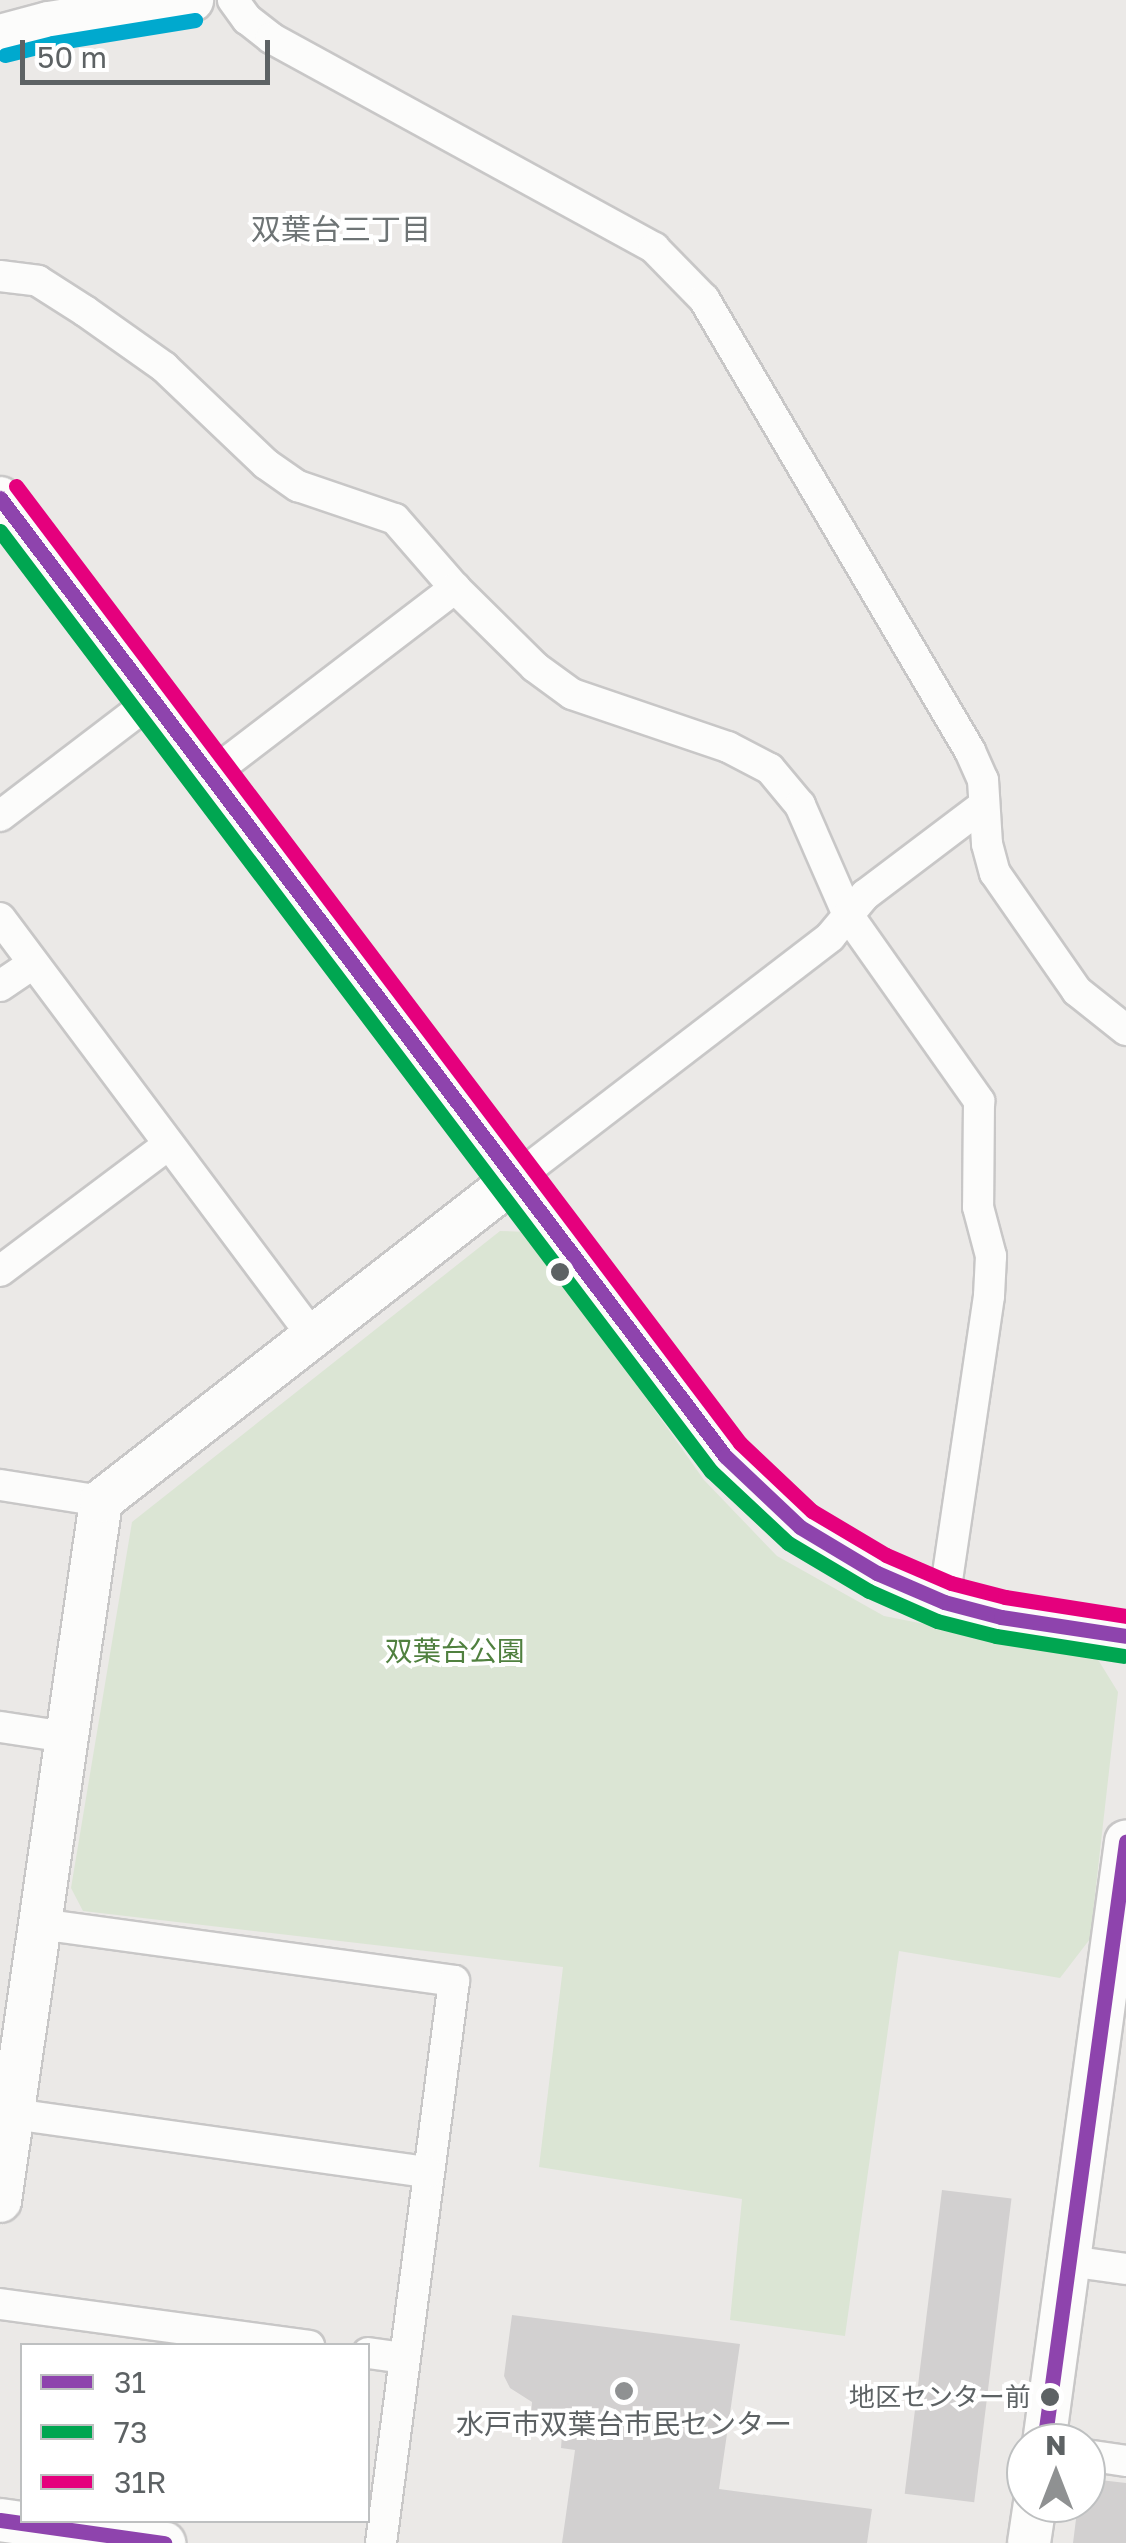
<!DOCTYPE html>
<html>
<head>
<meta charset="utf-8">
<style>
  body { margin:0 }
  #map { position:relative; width:1126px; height:2543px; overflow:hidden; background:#ebe9e7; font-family:"Golos Text","Noto Sans JP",sans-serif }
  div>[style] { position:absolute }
  .green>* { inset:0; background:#dbe5d4 }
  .building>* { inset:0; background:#d2d0d0; transform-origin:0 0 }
  .roads { filter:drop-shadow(2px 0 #c8c7c7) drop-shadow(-2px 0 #c8c7c7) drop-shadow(0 2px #c8c7c7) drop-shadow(0 -2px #c8c7c7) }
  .street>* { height:30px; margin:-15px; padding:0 15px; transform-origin:15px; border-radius:15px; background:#fcfcfb }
  .secondary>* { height:42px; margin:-21px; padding:0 21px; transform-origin:21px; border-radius:21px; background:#fcfcfb }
  .bus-1>* { height:15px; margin:-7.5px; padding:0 7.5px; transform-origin:7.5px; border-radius:7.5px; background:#8e44ad }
  .bus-2>* { height:15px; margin:-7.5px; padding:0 7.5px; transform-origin:7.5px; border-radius:7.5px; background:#00a651 }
  .bus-3>* { height:15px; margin:-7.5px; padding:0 7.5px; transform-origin:7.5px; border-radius:7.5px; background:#e5007d }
  .bus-4>* { height:15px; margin:-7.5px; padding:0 7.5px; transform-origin:7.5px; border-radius:7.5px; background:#00a9ce }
  .dots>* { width:28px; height:28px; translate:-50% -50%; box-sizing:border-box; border:5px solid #fff; border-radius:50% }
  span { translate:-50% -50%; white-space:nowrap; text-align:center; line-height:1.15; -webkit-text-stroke:8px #fff; paint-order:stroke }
  .bus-label { font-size:26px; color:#5d6264 }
  .right { translate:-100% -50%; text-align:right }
  .park-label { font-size:28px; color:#50803f }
  .poi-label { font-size:28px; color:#5d6264 }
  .neighbourhood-label { font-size:30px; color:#6e7475 }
  .legend { position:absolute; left:20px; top:2343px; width:350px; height:180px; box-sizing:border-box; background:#fff; border:2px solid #bec0c1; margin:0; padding:12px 18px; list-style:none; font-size:30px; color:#5d6264 }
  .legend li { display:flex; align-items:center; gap:20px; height:50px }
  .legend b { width:50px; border:2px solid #bec0c1 }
  .north { position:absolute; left:1006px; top:2423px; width:100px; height:100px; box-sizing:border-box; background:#fff; border:2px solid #bec0c1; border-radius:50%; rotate:0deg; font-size:28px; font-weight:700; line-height:40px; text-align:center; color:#5d6264 }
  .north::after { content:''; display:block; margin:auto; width:35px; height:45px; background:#8f9192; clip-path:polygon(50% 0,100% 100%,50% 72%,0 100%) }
  .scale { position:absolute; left:20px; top:40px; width:250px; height:45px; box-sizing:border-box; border:5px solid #5d6264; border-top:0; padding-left:12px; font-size:30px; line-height:35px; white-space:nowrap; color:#5d6264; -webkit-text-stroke:8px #fff; paint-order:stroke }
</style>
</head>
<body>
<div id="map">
  <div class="green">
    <div style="clip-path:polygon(500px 1231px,529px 1232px,704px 1480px,777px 1556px,884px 1616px,1097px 1658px,1118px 1692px,1090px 1939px,1060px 1978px,899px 1951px,845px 2336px,730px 2320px,742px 2199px,539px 2167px,563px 1967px,83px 1911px,71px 1888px,132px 1522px)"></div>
  </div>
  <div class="building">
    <div style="left:942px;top:2190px;width:70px;height:306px;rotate:7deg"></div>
    <div style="clip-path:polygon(512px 2315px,740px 2344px,719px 2489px,872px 2509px,867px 2543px,562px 2543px,575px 2450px,561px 2448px,563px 2419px,531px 2416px,532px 2402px,510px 2388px,504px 2376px)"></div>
    <div style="clip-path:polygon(1100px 2480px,1126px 2483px,1126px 2543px,1073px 2543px,1078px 2503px,1098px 2500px)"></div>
  </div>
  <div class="roads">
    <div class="street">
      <div style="left:233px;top:0;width:24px;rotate:54deg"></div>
      <div style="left:247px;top:19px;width:31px;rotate:38deg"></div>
      <div style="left:271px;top:38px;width:437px;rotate:28.7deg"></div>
      <div style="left:654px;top:248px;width:71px;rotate:45.6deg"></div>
      <div style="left:704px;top:299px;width:524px;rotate:59.52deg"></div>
      <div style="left:970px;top:751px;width:32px;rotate:66deg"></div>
      <div style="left:983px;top:780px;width:64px;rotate:86.4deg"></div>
      <div style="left:987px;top:844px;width:30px;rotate:75deg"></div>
      <div style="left:995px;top:873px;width:144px;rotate:55.2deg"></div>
      <div style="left:1077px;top:991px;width:63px;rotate:38.5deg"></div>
      <div style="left:0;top:276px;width:38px;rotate:7deg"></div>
      <div style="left:38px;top:281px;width:56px;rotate:32.6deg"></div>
      <div style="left:85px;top:311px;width:97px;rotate:35.3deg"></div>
      <div style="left:164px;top:367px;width:141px;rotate:43.6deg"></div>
      <div style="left:266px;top:464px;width:39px;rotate:35deg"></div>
      <div style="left:298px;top:486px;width:102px;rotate:18.8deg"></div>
      <div style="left:395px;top:519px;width:91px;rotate:49deg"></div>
      <div style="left:455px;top:588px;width:112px;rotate:44.6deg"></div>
      <div style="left:535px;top:667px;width:46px;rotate:36.1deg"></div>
      <div style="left:572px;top:694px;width:165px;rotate:18.8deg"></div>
      <div style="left:728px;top:747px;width:47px;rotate:27.6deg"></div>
      <div style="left:770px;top:769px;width:47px;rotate:50.2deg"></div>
      <div style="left:800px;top:805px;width:120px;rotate:66.4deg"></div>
      <div style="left:848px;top:915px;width:228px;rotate:54.8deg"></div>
      <div style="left:979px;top:1101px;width:106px;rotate:90.5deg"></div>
      <div style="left:978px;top:1207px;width:51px;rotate:75.1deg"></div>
      <div style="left:991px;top:1256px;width:40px;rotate:92.9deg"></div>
      <div style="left:989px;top:1296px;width:309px;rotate:98.4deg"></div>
      <div style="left:209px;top:776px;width:310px;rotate:-37.4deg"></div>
      <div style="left:0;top:816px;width:190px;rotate:-37.3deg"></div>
      <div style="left:0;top:918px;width:526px;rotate:53.2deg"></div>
      <div style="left:0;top:986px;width:37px;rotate:-34deg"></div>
      <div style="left:515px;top:1179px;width:397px;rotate:-37.5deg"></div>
      <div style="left:830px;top:937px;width:55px;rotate:-50.2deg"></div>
      <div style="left:865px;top:895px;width:149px;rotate:-37.1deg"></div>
      <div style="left:0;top:1271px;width:210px;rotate:-36.9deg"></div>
      <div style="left:0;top:1485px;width:102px;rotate:9deg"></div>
      <div style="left:0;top:1727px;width:67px;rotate:8.6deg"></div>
      <div style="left:39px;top:1924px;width:419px;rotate:7.8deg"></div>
      <div style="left:454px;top:1981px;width:567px;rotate:97.4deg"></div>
      <div style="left:13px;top:2114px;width:419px;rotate:8deg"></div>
      <div style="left:1069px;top:2261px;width:58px;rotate:8deg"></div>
      <div style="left:0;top:2304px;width:312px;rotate:7.7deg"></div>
      <div style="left:368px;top:2353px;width:36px;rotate:8deg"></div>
      <div style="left:1086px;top:2455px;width:40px;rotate:8.5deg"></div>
    </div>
    <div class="secondary">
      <div style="left:0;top:36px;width:51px;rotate:-14.9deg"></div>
      <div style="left:49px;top:23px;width:145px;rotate:-9.1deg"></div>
      <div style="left:0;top:498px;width:1201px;rotate:52.88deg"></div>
      <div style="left:725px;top:1456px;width:103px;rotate:43.4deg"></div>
      <div style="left:800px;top:1527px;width:90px;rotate:30.9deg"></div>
      <div style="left:877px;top:1573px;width:73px;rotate:23.4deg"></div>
      <div style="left:944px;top:1602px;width:59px;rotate:14.7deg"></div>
      <div style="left:1001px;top:1617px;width:126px;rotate:8.6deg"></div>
      <div style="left:0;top:2201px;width:707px;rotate:-81.79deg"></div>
      <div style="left:101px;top:1501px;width:524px;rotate:-37.87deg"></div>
      <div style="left:1044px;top:2443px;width:607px;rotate:-82.23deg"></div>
      <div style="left:0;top:2520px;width:166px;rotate:8deg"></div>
      <div style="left:1029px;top:2543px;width:40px;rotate:-81.5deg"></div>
    </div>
  </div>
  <div class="bus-1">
    <div style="left:0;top:498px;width:1201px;rotate:52.88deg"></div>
    <div style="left:725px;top:1456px;width:103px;rotate:43.4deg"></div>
    <div style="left:800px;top:1527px;width:90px;rotate:30.9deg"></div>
    <div style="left:877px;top:1573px;width:73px;rotate:23.4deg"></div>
    <div style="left:944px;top:1602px;width:59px;rotate:14.7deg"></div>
    <div style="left:1001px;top:1617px;width:126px;rotate:8.6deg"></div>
    <div style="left:1044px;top:2443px;width:607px;rotate:-82.23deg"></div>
    <div style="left:0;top:2520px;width:166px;rotate:8deg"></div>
  </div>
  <div class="bus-2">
    <div style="left:0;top:531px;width:1179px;rotate:52.9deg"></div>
    <div style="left:711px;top:1471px;width:105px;rotate:43.1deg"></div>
    <div style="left:788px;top:1543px;width:94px;rotate:30.7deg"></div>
    <div style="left:869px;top:1591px;width:74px;rotate:23.8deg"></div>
    <div style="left:937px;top:1621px;width:61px;rotate:14.3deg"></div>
    <div style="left:996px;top:1636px;width:129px;rotate:8.9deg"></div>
  </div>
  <div class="bus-3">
    <div style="left:16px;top:486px;width:1200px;rotate:52.89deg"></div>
    <div style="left:740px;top:1443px;width:99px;rotate:43.4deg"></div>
    <div style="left:812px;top:1511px;width:86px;rotate:30.7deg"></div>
    <div style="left:886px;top:1555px;width:71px;rotate:23.3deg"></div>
    <div style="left:951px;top:1583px;width:56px;rotate:14.5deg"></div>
    <div style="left:1005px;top:1597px;width:122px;rotate:8.9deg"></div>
  </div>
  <div class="bus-4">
    <div style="left:5px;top:55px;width:49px;rotate:-14deg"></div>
    <div style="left:53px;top:43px;width:144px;rotate:-9.2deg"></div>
  </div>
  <div class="dots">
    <div style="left:560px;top:1272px;background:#5d6264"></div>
    <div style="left:624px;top:2391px;background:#8f9192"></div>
    <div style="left:1050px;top:2397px;background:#5d6264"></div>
  </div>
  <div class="bus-label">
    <span class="right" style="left:1031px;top:2397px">地区センター前</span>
  </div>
  <div class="park-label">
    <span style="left:455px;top:1651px">双葉台公園</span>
  </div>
  <div class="poi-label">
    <span style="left:624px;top:2424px">水戸市双葉台市民センター</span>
  </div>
  <div class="neighbourhood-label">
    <span style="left:341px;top:229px">双葉台三丁目</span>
  </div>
  <ul class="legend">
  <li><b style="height:12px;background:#8e44ad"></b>31</li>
  <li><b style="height:12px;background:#00a651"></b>73</li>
  <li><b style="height:12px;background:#e5007d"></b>31R</li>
  </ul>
  <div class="north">N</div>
  <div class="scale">50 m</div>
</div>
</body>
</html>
